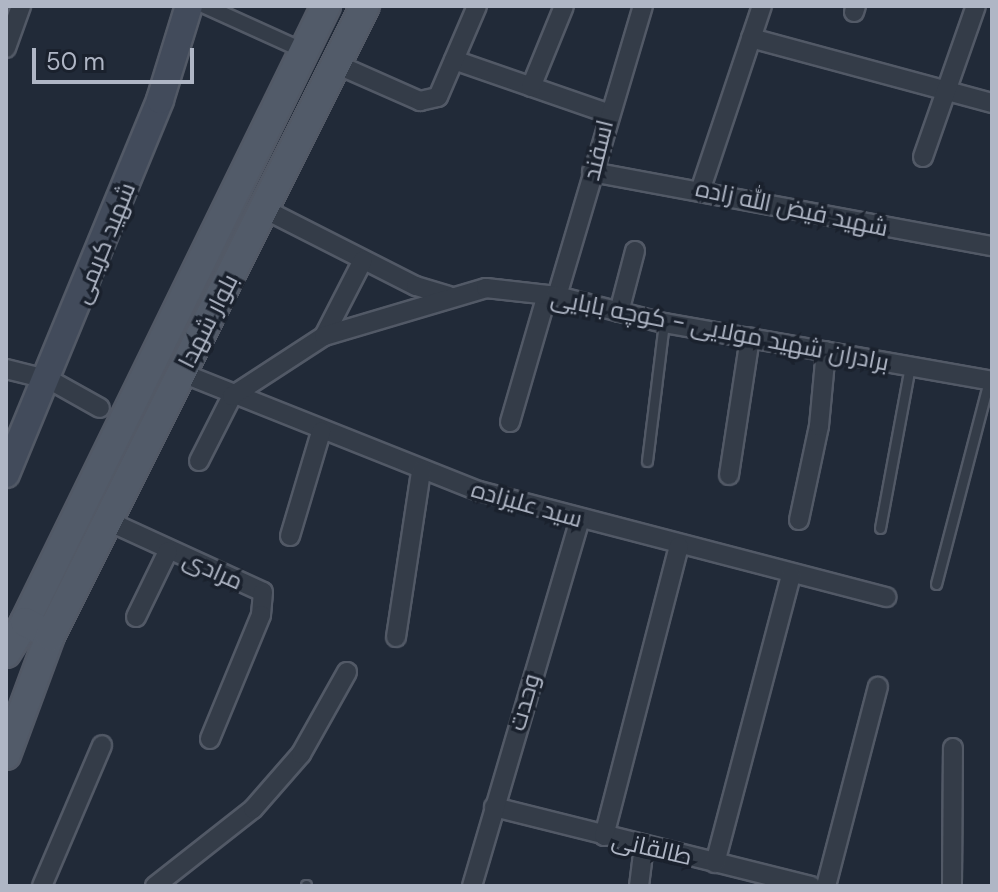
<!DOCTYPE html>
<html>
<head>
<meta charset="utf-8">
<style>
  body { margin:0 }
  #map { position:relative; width:998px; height:892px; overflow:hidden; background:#212a38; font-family:"DM Sans",Cairo,sans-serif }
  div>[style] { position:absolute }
  .roads { filter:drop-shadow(2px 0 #525966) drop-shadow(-2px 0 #525966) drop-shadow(0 2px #525966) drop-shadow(0 -2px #525966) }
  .service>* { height:9px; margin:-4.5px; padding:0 4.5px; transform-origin:4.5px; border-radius:4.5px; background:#343c48 }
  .pedestrian>* { height:14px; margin:-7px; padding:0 7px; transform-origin:7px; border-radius:7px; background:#343c48 }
  .minor>* { height:18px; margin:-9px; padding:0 9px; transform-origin:9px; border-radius:9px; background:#343c48 }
  .secondary>* { height:26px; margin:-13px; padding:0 13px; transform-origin:13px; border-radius:13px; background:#424b5b }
  .primary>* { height:28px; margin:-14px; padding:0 14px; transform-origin:14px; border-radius:14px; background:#525b69 }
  span { translate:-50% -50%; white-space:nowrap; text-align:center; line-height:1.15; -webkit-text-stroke:7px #1a212d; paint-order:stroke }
  .street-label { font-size:24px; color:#afb6c5 }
  .frame { position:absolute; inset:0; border:8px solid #afb6c5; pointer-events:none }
  .scale { position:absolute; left:32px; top:48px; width:162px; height:36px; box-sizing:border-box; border:4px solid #afb6c5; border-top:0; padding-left:10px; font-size:24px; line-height:28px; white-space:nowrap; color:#afb6c5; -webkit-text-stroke:6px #1a212d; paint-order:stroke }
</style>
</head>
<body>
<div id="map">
  <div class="roads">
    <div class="service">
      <div style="left:647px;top:461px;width:139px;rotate:-83deg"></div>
      <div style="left:880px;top:528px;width:165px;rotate:-79.5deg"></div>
      <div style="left:936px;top:584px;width:210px;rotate:-75.4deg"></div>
      <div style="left:306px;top:886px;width:1px;rotate:-90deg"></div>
    </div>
    <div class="pedestrian">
      <div style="left:205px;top:6px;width:109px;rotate:24.4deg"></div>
    </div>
    <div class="minor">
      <div style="left:854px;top:12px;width:6px;rotate:-72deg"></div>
      <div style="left:751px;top:38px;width:250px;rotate:15.1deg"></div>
      <div style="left:6px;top:48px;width:45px;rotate:-70.3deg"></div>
      <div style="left:454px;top:60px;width:162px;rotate:19.1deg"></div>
      <div style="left:336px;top:64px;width:92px;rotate:23.8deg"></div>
      <div style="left:420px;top:101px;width:18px;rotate:-13deg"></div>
      <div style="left:438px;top:97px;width:99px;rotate:-66.8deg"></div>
      <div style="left:531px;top:87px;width:87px;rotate:-67.8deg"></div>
      <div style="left:923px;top:157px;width:160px;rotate:-70.7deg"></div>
      <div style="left:592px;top:172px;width:407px;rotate:10.5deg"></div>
      <div style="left:701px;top:188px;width:192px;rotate:-71.5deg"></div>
      <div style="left:264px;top:209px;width:170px;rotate:26.9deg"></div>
      <div style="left:416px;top:286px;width:34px;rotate:17deg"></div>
      <div style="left:557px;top:296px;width:302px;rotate:-73.5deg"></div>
      <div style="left:619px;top:312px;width:63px;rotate:-75.3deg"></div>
      <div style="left:324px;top:336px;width:85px;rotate:-62.8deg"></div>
      <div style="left:6px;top:369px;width:45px;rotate:14deg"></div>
      <div style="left:50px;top:380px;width:57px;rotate:29.2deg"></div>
      <div style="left:182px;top:373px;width:320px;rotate:21.7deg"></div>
      <div style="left:479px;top:491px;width:421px;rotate:14.6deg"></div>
      <div style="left:510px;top:422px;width:132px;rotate:-73.8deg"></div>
      <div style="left:199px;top:461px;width:73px;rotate:-63.1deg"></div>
      <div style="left:232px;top:396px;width:110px;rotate:-33.1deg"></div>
      <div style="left:324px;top:336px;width:169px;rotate:-16.5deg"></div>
      <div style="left:486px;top:288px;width:71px;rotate:6.4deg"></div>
      <div style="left:557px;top:296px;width:110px;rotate:14.2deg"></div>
      <div style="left:664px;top:323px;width:333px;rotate:10deg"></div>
      <div style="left:729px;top:475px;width:139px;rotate:-81.3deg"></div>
      <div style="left:799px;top:520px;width:96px;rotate:-78deg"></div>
      <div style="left:819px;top:426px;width:75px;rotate:-84.7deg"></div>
      <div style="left:108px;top:521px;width:170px;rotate:24.6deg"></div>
      <div style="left:263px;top:592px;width:23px;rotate:95deg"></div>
      <div style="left:261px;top:615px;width:134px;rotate:112.4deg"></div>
      <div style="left:290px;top:536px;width:109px;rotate:-73.4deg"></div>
      <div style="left:136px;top:617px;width:73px;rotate:-64.1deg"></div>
      <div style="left:396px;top:637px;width:168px;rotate:-81.4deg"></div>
      <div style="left:494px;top:807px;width:327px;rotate:14deg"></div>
      <div style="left:604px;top:836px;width:299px;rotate:-75.5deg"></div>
      <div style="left:715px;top:863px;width:297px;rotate:-75.2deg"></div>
      <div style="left:42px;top:886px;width:153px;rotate:-66.9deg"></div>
      <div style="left:155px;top:886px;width:125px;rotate:-38.2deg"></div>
      <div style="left:253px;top:809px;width:73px;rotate:-48.9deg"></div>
      <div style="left:301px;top:754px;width:94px;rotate:-60.7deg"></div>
      <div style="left:472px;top:886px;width:382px;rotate:-73.6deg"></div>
      <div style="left:639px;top:886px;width:40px;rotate:-82.9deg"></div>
      <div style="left:826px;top:886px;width:206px;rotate:-75.4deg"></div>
      <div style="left:952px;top:886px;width:138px;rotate:-89.6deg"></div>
    </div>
    <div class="secondary">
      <div style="left:6px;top:474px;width:404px;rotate:-67.6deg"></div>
      <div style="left:160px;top:100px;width:98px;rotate:-72.9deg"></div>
    </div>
    <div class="primary">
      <div style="left:25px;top:622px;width:686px;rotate:-63.96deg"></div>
      <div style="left:6px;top:653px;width:36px;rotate:-58deg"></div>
      <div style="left:25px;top:622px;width:19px;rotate:28deg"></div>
      <div style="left:6px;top:755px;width:127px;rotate:-69.7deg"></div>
      <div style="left:50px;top:636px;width:704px;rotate:-63.43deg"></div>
    </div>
  </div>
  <div class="street-label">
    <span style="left:598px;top:150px;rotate:-76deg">اسفند</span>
    <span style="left:792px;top:208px;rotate:12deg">شهید فیض الله زاده</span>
    <span style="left:104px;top:243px;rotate:-68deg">شهید کریمی</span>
    <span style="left:208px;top:321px;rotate:-63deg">بلوار شهدا</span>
    <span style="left:720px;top:330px;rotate:11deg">برادران شهید مولایی - کوچه بابایی</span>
    <span style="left:527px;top:504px;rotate:16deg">سید علیزاده</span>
    <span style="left:213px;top:570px;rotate:24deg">مرادی</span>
    <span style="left:524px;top:702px;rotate:-74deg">وحدت</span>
    <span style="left:652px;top:848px;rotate:13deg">طالقانی</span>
  </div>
  <div class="frame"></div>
  <div class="scale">50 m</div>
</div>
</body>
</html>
